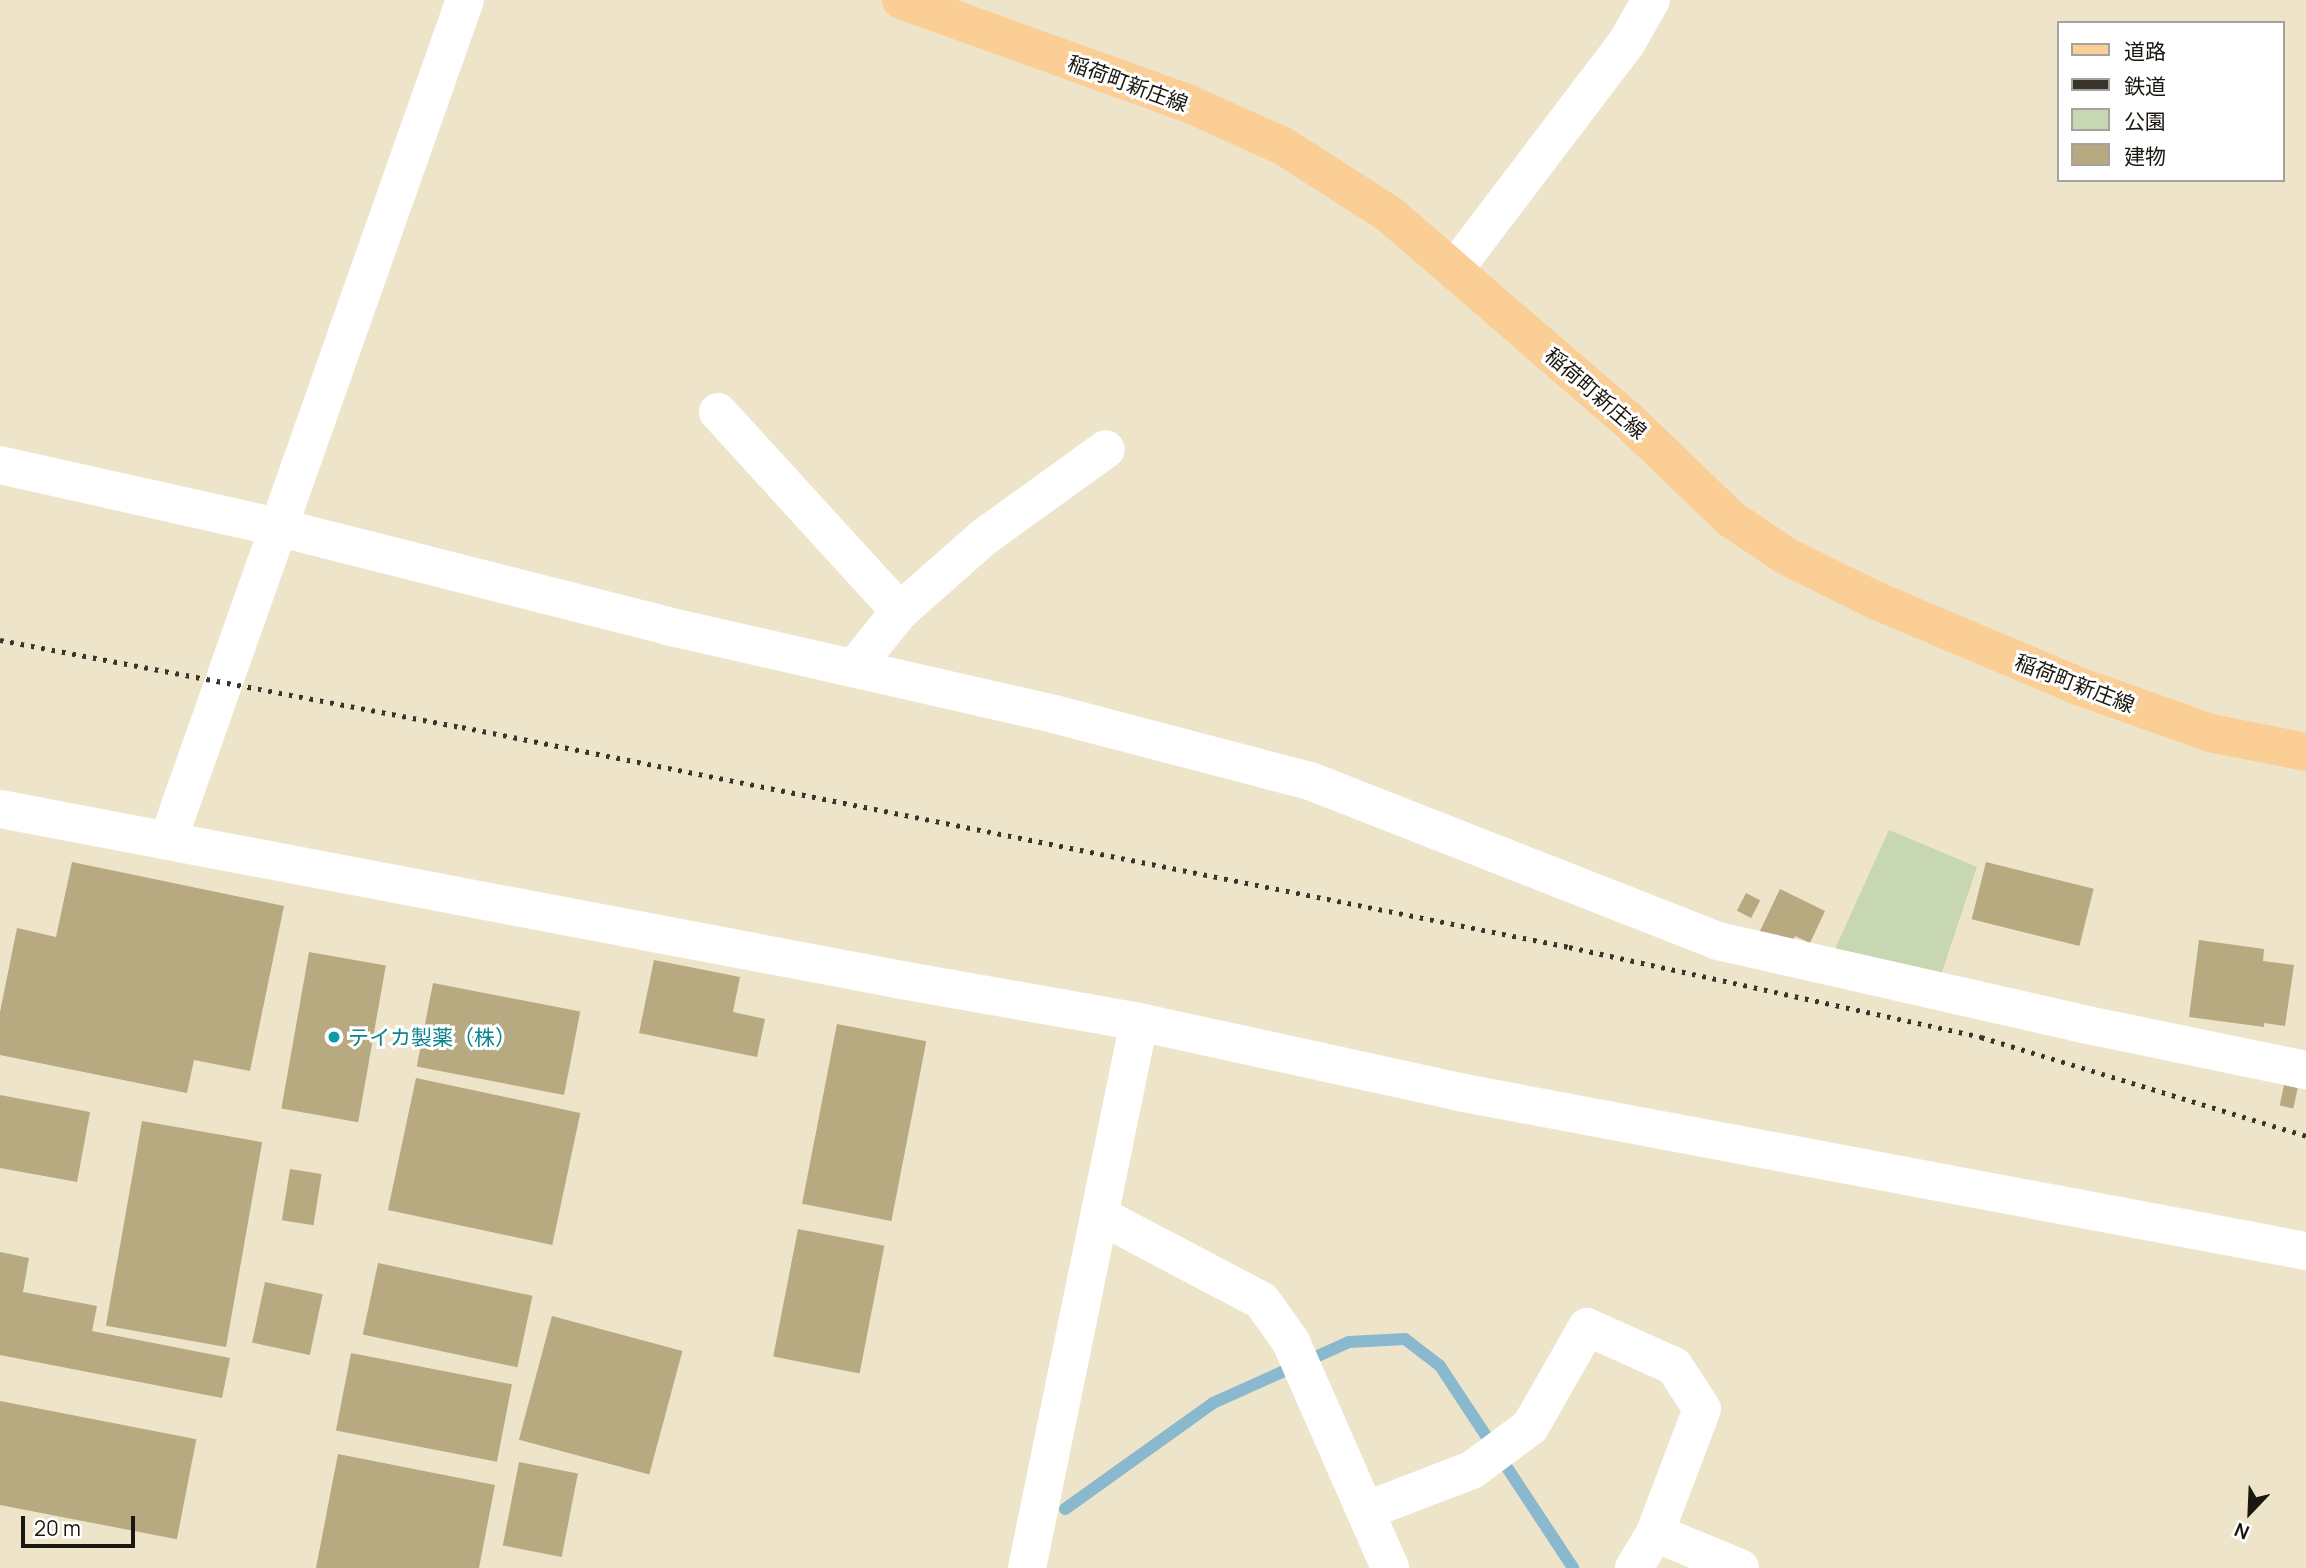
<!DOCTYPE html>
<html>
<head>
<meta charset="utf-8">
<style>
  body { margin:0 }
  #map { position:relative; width:2306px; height:1568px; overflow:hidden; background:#ede4ca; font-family:Manrope,"Noto Sans JP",sans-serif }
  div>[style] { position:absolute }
  .green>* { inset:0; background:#c7d7b1 }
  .stream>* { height:12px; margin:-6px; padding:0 6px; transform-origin:6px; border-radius:6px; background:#8ab8ce }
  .building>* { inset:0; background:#b7a980; transform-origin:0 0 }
  .minor>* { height:38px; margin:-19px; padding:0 19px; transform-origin:19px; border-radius:19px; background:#fff }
  .major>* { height:38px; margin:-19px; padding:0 19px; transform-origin:19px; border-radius:19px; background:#face95 }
  .rail>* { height:5px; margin-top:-2.5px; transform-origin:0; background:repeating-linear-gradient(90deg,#39352a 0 3.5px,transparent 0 10.5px) }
  .dots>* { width:19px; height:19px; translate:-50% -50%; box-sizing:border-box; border:4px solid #fff; border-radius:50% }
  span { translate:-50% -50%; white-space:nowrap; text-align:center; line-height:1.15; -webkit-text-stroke:6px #fff; paint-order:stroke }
  .street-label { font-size:21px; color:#1a170e }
  .culture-label { font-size:21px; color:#0d838f }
  .left { translate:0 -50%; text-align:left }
  .legend { position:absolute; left:2057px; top:21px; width:228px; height:161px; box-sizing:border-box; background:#fff; border:2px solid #a3a29f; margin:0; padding:9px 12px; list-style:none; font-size:21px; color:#1a170e }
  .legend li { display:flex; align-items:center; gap:14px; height:35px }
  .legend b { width:35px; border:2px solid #a3a29f }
  .north { position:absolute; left:2215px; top:1477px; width:70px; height:70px; -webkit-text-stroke:5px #fff; paint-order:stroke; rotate:203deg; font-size:19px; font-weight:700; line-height:28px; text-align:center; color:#1a170e }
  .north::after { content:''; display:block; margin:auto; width:24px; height:32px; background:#1a170e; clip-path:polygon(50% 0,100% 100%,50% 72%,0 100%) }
  .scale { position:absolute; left:21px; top:1516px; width:114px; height:32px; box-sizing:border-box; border:4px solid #1a170e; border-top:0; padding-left:9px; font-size:21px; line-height:24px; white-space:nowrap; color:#1a170e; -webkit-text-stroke:5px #fff; paint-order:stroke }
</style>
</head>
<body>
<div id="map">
  <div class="green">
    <div style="clip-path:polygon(1889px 830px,1977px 867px,1940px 978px,1835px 949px)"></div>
  </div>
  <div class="stream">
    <div style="left:1065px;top:1509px;width:182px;rotate:-35.6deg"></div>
    <div style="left:1213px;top:1403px;width:149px;rotate:-24.2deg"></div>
    <div style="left:1349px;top:1342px;width:56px;rotate:-3.1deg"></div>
    <div style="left:1405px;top:1339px;width:44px;rotate:37.6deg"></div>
    <div style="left:1440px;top:1366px;width:242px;rotate:56.6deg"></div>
  </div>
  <div class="building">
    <div style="clip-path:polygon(72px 862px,284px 906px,250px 1071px,194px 1060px,187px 1093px,0 1055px,0 1012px,17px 928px,56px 937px)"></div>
    <div style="left:1986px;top:862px;width:111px;height:59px;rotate:14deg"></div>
    <div style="clip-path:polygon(1780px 889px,1825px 911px,1810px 943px,1795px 936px,1790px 947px,1759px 933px)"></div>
    <div style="left:1746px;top:893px;width:16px;height:20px;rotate:27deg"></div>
    <div style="clip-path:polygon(2199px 940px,2264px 949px,2263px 961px,2294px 965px,2285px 1026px,2264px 1023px,2264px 1027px,2189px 1017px)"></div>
    <div style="left:309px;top:952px;width:78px;height:159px;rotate:10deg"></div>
    <div style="clip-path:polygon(654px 960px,740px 977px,733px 1012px,765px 1019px,757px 1057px,639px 1033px)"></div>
    <div style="left:433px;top:983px;width:150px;height:85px;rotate:11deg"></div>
    <div style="left:837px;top:1024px;width:91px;height:183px;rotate:11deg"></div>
    <div style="left:416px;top:1078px;width:168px;height:135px;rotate:12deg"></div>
    <div style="left:2284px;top:1085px;width:14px;height:21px;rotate:12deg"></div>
    <div style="clip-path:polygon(0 1095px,90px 1112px,77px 1182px,0 1168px)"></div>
    <div style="left:142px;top:1121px;width:122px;height:208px;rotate:10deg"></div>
    <div style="left:290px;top:1169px;width:32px;height:52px;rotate:9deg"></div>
    <div style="left:798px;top:1229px;width:88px;height:130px;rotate:11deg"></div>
    <div style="clip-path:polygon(0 1252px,29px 1258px,23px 1292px,97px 1306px,92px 1331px,230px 1358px,222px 1398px,0 1355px)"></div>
    <div style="left:378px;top:1263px;width:158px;height:73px;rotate:12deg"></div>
    <div style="left:265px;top:1282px;width:59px;height:62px;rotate:12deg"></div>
    <div style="left:552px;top:1316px;width:135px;height:128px;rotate:15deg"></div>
    <div style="left:351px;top:1353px;width:164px;height:79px;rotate:11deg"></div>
    <div style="left:0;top:1401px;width:200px;height:102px;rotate:11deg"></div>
    <div style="clip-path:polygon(338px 1454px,495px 1485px,479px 1568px,316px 1568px)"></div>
    <div style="left:519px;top:1462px;width:60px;height:85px;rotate:11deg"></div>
  </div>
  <div class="minor">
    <div style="left:1454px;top:270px;width:286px;rotate:-52.8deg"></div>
    <div style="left:1627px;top:42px;width:48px;rotate:-60.3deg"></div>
    <div style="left:718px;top:412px;width:270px;rotate:47.6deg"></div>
    <div style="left:0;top:465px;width:284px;rotate:12.6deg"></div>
    <div style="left:277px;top:527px;width:402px;rotate:14.2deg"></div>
    <div style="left:667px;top:626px;width:397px;rotate:12.8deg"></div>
    <div style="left:1054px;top:714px;width:265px;rotate:14.7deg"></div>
    <div style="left:1310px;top:781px;width:438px;rotate:21.4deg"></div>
    <div style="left:1718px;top:941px;width:379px;rotate:12.8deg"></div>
    <div style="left:2088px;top:1025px;width:223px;rotate:11.7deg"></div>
    <div style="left:854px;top:668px;width:73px;rotate:-51.1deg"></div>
    <div style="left:900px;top:611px;width:112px;rotate:-41.4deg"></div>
    <div style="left:984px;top:537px;width:150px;rotate:-35.8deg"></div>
    <div style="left:0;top:809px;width:912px;rotate:10.74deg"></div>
    <div style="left:896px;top:979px;width:247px;rotate:10deg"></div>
    <div style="left:1139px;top:1022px;width:333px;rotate:12.3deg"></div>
    <div style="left:1464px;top:1093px;width:857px;rotate:10.63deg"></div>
    <div style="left:168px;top:840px;width:891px;rotate:-70.53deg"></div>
    <div style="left:1101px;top:1216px;width:182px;rotate:27.8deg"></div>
    <div style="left:1262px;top:1301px;width:50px;rotate:54.7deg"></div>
    <div style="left:1291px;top:1342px;width:247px;rotate:66.3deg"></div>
    <div style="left:1365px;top:1511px;width:115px;rotate:-21deg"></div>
    <div style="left:1472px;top:1470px;width:72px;rotate:-36.6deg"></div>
    <div style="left:1530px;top:1427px;width:115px;rotate:-60.3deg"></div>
    <div style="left:1587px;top:1327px;width:95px;rotate:24.1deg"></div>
    <div style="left:1674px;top:1366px;width:51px;rotate:56.9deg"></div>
    <div style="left:1702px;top:1409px;width:133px;rotate:110.8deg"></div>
    <div style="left:1655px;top:1533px;width:41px;rotate:121deg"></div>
    <div style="left:1655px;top:1533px;width:92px;rotate:22.4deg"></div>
    <div style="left:1027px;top:1568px;width:557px;rotate:-78.41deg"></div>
  </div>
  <div class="major">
    <div style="left:901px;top:0;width:302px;rotate:19.8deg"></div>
    <div style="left:1185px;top:102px;width:107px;rotate:24.2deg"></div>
    <div style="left:1283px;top:146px;width:126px;rotate:32.7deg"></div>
    <div style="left:1389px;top:214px;width:316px;rotate:40.8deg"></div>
    <div style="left:1628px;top:420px;width:143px;rotate:43.9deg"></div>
    <div style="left:1731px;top:519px;width:66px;rotate:33.9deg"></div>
    <div style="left:1786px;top:556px;width:102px;rotate:26.3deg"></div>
    <div style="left:1877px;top:601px;width:221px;rotate:22.9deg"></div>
    <div style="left:2081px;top:687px;width:137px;rotate:19.6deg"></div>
    <div style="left:2210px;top:733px;width:98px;rotate:11.2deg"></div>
  </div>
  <div class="rail">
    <div style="left:0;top:640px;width:470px;rotate:10.7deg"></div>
    <div style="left:462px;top:727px;width:1129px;rotate:11.24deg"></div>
    <div style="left:1569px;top:947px;width:422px;rotate:12.3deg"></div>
    <div style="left:1981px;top:1037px;width:340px;rotate:16.9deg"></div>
  </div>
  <div class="dots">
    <div style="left:334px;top:1037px;background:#0f9aa8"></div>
  </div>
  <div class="street-label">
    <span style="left:1128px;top:83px;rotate:20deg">稲荷町新庄線</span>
    <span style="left:1596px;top:393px;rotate:41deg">稲荷町新庄線</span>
    <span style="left:2075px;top:683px;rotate:21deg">稲荷町新庄線</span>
  </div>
  <div class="culture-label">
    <span class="left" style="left:348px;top:1037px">テイカ製薬（株）</span>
  </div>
  <ul class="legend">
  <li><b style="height:9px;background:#face95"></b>道路</li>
  <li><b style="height:9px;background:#39352a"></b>鉄道</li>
  <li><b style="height:19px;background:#c7d7b1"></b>公園</li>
  <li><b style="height:19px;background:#b7a980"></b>建物</li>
  </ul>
  <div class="north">N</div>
  <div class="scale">20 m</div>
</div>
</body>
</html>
